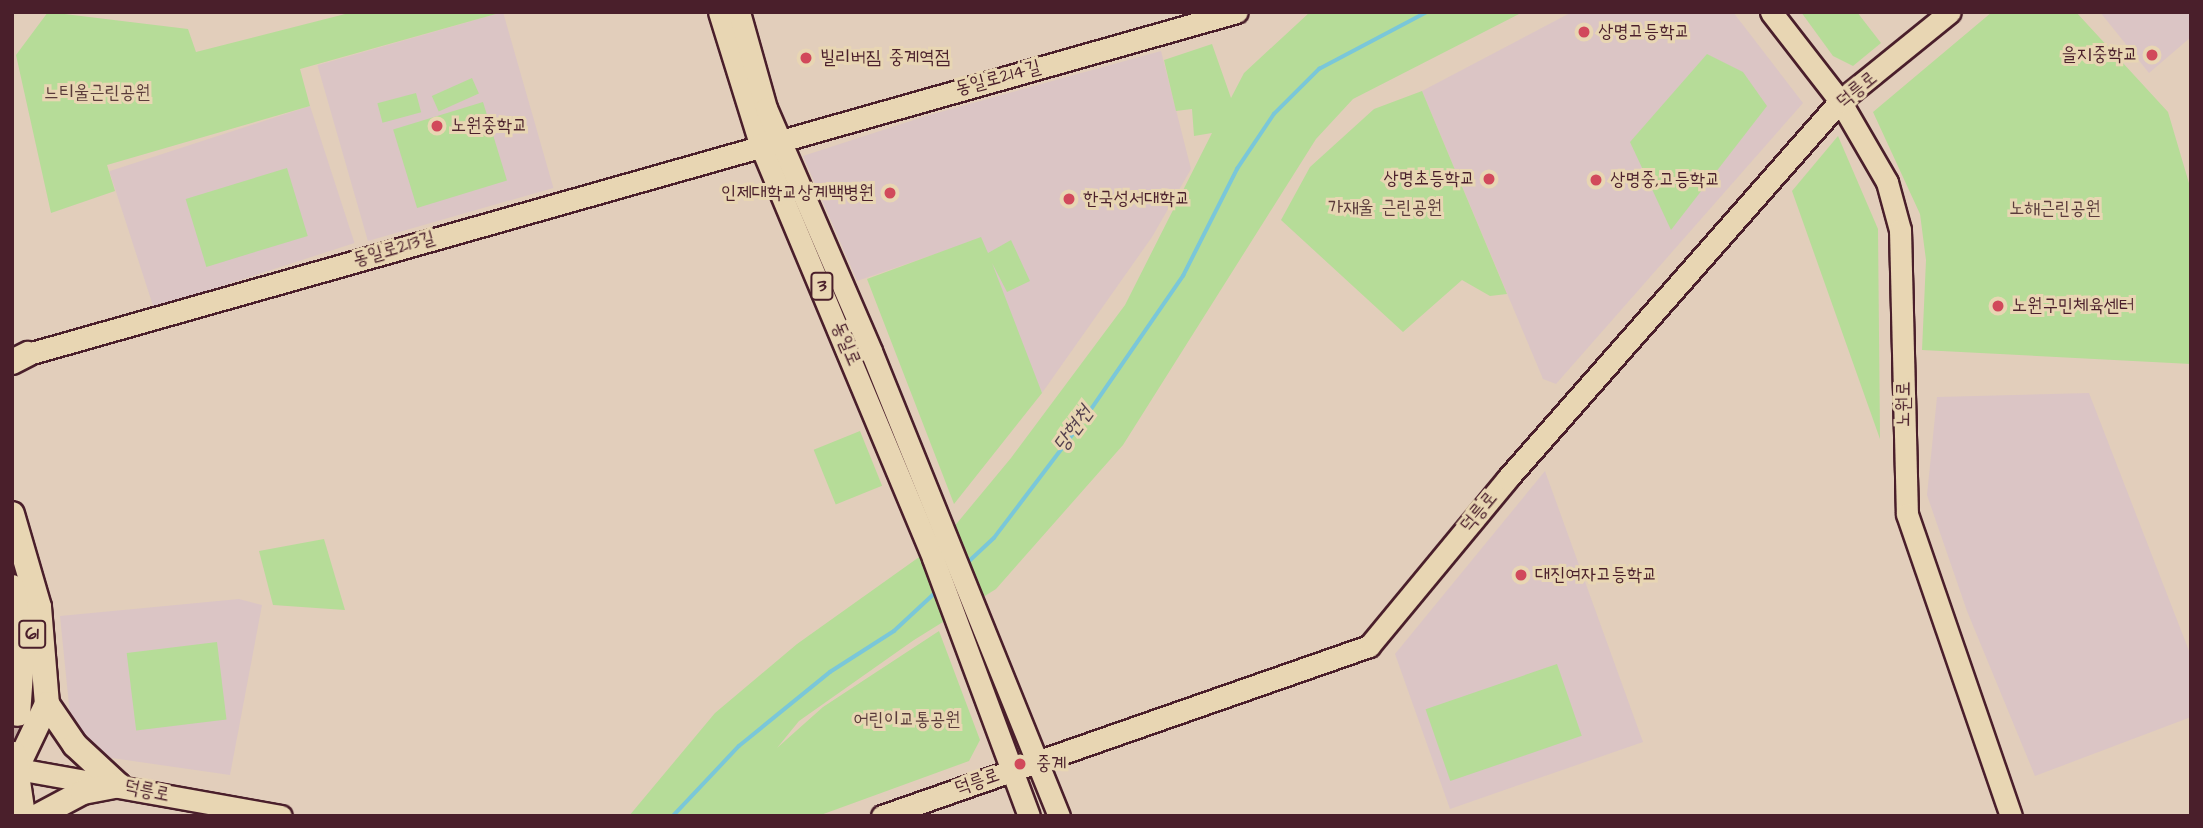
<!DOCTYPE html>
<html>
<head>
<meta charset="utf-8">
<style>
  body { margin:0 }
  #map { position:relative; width:2203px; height:828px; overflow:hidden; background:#e2cebb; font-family:"Architects Daughter","Poor Story",sans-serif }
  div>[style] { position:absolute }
  .built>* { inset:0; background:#dbc5c5; transform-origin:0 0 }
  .green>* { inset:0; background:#b6dc98; transform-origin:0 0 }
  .stream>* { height:3.5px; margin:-1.75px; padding:0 1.75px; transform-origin:1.75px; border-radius:1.75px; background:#7ac7d9 }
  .highway-tunnel>* { height:24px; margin-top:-12px; transform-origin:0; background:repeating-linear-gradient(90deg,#c4ab9e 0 24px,transparent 0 36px) }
  .roads { filter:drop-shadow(2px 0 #4a1f2b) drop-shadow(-2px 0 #4a1f2b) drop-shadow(0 2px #4a1f2b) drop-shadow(0 -2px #4a1f2b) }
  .major>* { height:21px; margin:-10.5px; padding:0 10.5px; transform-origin:10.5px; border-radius:10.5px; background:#e8d6b3 }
  .highway>* { height:24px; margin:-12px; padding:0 12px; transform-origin:12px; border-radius:12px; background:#e8d6b3 }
  .dots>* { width:19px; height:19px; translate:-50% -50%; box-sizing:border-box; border:4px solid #e8d6b3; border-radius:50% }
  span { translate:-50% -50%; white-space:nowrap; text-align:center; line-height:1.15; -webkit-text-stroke:6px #e8d6b3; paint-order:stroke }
  .shield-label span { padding:2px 5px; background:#e8d6b3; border:2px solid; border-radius:5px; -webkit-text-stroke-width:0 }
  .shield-label { font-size:18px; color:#4a1f2b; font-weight:700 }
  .poi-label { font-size:19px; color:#4a1f2b }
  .left { translate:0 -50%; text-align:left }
  .right { translate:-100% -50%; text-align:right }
  .street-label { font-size:19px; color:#4a1f2b }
  .park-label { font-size:19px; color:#5a3b3b }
  .water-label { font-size:21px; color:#54414e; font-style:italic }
  .frame { position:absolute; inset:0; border:14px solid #4a1f2b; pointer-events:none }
</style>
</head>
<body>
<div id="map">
  <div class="built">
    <div style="left:503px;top:12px;width:183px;height:193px;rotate:74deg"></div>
    <div style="clip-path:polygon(1572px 12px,1733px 12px,1803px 103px,1556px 384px,1543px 379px,1422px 91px)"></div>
    <div style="clip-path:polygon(2100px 12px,2191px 12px,2191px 37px,2149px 73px)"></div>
    <div style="clip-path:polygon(1161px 51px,1191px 169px,1152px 237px,1042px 393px,976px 240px,857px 281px,803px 156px,926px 116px)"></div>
    <div style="left:310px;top:106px;width:144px;height:211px;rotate:72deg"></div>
    <div style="clip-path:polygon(2089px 393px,2191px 656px,2191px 717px,2035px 776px,1967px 611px,1927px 495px,1937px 397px)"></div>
    <div style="clip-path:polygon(1545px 471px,1643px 742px,1450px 809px,1395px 654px)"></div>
    <div style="clip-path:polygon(239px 599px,262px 605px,230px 775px,98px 756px,71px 725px,60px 616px)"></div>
  </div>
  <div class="green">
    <div style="clip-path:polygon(48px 12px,188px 29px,196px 52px,353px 12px,503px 12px,300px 69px,310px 106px,107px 165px,115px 191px,51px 213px,16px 55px)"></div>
    <div style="clip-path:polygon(1310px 12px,1523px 12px,1353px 99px,1316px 139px,1123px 445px,996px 589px,914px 640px,799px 721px,777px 748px,823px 707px,939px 631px,980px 740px,969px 761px,818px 816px,629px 816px,715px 713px,797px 644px,943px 540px,1011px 458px,1125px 305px,1212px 133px,1194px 136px,1192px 109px,1176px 111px,1164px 60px,1212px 44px,1231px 98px,1244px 73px)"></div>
    <div style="clip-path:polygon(1801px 12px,1857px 12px,1881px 43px,1853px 66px,1833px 56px)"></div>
    <div style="clip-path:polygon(1992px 12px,2076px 12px,2168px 112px,2191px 190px,2191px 364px,1922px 350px,1926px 260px,1920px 214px,1873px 112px)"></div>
    <div style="clip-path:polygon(1707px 54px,1743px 72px,1767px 106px,1671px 230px,1630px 142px)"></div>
    <div style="left:472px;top:78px;width:17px;height:44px;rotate:66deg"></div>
    <div style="clip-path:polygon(1422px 91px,1507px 294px,1490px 296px,1462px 280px,1403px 332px,1281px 220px,1310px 167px,1374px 109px)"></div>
    <div style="left:416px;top:93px;width:20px;height:40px;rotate:75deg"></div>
    <div style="left:483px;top:102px;width:82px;height:94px;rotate:73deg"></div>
    <div style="clip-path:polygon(1838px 136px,1878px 229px,1880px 439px,1792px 191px)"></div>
    <div style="left:287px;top:168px;width:71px;height:106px;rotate:73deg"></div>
    <div style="clip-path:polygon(981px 237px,988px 253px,1011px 240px,1030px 281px,1007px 292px,992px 263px,1042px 393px,954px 504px,867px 279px)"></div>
    <div style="left:860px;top:431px;width:59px;height:50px;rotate:68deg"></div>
    <div style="clip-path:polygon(324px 539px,345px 610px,273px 605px,259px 551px)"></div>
    <div style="left:217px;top:642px;width:78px;height:91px;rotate:83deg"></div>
    <div style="left:1557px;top:664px;width:76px;height:139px;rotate:71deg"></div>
  </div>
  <div class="stream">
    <div style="left:966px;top:564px;width:38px;rotate:-43deg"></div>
    <div style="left:994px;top:538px;width:151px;rotate:-52.8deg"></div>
    <div style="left:1085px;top:418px;width:173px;rotate:-55.4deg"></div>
    <div style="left:1183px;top:276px;width:120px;rotate:-63.2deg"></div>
    <div style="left:1237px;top:169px;width:66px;rotate:-56.1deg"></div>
    <div style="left:1274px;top:114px;width:64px;rotate:-45deg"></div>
    <div style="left:1319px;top:69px;width:122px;rotate:-27.8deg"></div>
    <div style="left:673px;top:816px;width:96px;rotate:-46.7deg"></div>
    <div style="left:739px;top:746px;width:117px;rotate:-39.1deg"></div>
    <div style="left:830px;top:672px;width:76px;rotate:-32.6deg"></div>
    <div style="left:894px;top:631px;width:59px;rotate:-42.9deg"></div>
  </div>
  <div class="highway-tunnel">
    <div style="left:12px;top:743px;width:30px;rotate:-78deg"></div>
  </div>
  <div class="roads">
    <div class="major">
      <div style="left:719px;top:12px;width:138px;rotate:72.7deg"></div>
      <div style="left:760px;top:144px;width:449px;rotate:67.3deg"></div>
      <div style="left:933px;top:558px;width:275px;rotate:69.6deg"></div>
      <div style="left:739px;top:12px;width:100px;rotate:74.3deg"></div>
      <div style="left:766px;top:108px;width:265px;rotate:66.6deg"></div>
      <div style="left:871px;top:351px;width:502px;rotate:67.99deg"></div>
      <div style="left:1771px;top:12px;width:113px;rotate:52.2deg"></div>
      <div style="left:1840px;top:101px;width:94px;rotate:59.9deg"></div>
      <div style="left:1887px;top:182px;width:50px;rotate:74.8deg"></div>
      <div style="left:1900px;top:230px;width:284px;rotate:88.6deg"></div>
      <div style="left:1907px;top:514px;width:319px;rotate:71deg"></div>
      <div style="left:28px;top:354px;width:1256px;rotate:-15.8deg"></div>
      <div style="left:12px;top:768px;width:273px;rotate:10.1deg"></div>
      <div style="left:882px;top:816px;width:516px;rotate:-19.24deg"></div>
      <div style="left:1369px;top:646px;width:217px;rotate:-50.4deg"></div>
      <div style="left:1507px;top:479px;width:504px;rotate:-48.62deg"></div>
      <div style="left:1840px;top:101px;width:141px;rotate:-39deg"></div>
    </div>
    <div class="highway">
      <div style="left:12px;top:362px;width:18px;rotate:-27deg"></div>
      <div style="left:12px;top:514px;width:97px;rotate:73.8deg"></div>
      <div style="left:39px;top:607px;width:97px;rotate:85.3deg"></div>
      <div style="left:47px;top:704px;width:72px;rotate:115.5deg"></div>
      <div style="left:12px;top:587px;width:59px;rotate:79.3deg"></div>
      <div style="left:23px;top:645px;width:69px;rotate:94.1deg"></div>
      <div style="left:47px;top:704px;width:50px;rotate:55.7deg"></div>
      <div style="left:75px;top:745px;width:59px;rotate:42.9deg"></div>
      <div style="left:14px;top:754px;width:63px;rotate:81.7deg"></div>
      <div style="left:38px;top:816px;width:51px;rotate:-28.1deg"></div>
      <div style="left:83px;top:792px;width:36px;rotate:-11deg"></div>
    </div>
  </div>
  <div class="dots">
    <div style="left:1584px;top:32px;background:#d1495b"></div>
    <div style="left:2152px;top:55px;background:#d1495b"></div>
    <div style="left:806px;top:58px;background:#d1495b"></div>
    <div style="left:437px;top:126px;background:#d1495b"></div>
    <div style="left:1489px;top:179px;background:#d1495b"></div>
    <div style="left:1596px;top:180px;background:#d1495b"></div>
    <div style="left:890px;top:193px;background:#d1495b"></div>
    <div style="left:1069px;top:199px;background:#d1495b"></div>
    <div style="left:1998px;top:306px;background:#d1495b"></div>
    <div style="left:1521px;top:575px;background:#d1495b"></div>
    <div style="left:1020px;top:764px;background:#d1495b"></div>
  </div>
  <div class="shield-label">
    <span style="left:822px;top:286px">3</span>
    <span style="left:32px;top:634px">61</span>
  </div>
  <div class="poi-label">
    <span class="left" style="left:1598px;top:32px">상명고등학교</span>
    <span class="right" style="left:2138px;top:55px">을지중학교</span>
    <span class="left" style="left:820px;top:58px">빌리버짐 중계역점</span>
    <span class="left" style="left:451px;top:126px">노원중학교</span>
    <span class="right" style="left:1475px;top:179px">상명초등학교</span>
    <span class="left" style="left:1610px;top:180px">상명중,고등학교</span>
    <span class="right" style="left:874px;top:193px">인제대학교상계백병원</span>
    <span class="left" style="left:1083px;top:199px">한국성서대학교</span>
    <span class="left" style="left:2012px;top:306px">노원구민체육센터</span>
    <span class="left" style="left:1535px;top:575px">대진여자고등학교</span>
    <span class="left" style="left:1036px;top:764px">중계</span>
  </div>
  <div class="street-label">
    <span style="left:998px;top:78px;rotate:-15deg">동일로214길</span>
    <span style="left:1857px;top:90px;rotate:-39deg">덕릉로</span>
    <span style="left:394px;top:249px;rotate:-16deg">동일로213길</span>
    <span style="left:846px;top:344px;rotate:67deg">동일로</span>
    <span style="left:1904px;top:404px;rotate:-90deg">노원로</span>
    <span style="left:1479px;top:512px;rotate:-50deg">덕릉로</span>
    <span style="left:977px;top:782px;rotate:-19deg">덕릉로</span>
    <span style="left:147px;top:791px;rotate:12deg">덕릉로</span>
  </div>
  <div class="park-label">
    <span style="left:97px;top:93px">느티울근린공원</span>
    <span style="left:1385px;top:208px">가재울 근린공원</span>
    <span style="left:2055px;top:209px">노해근린공원</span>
    <span style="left:907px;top:720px">어린이교통공원</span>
  </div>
  <div class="water-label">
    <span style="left:1073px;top:429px;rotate:-54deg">당현천</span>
  </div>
  <div class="frame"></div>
</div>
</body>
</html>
